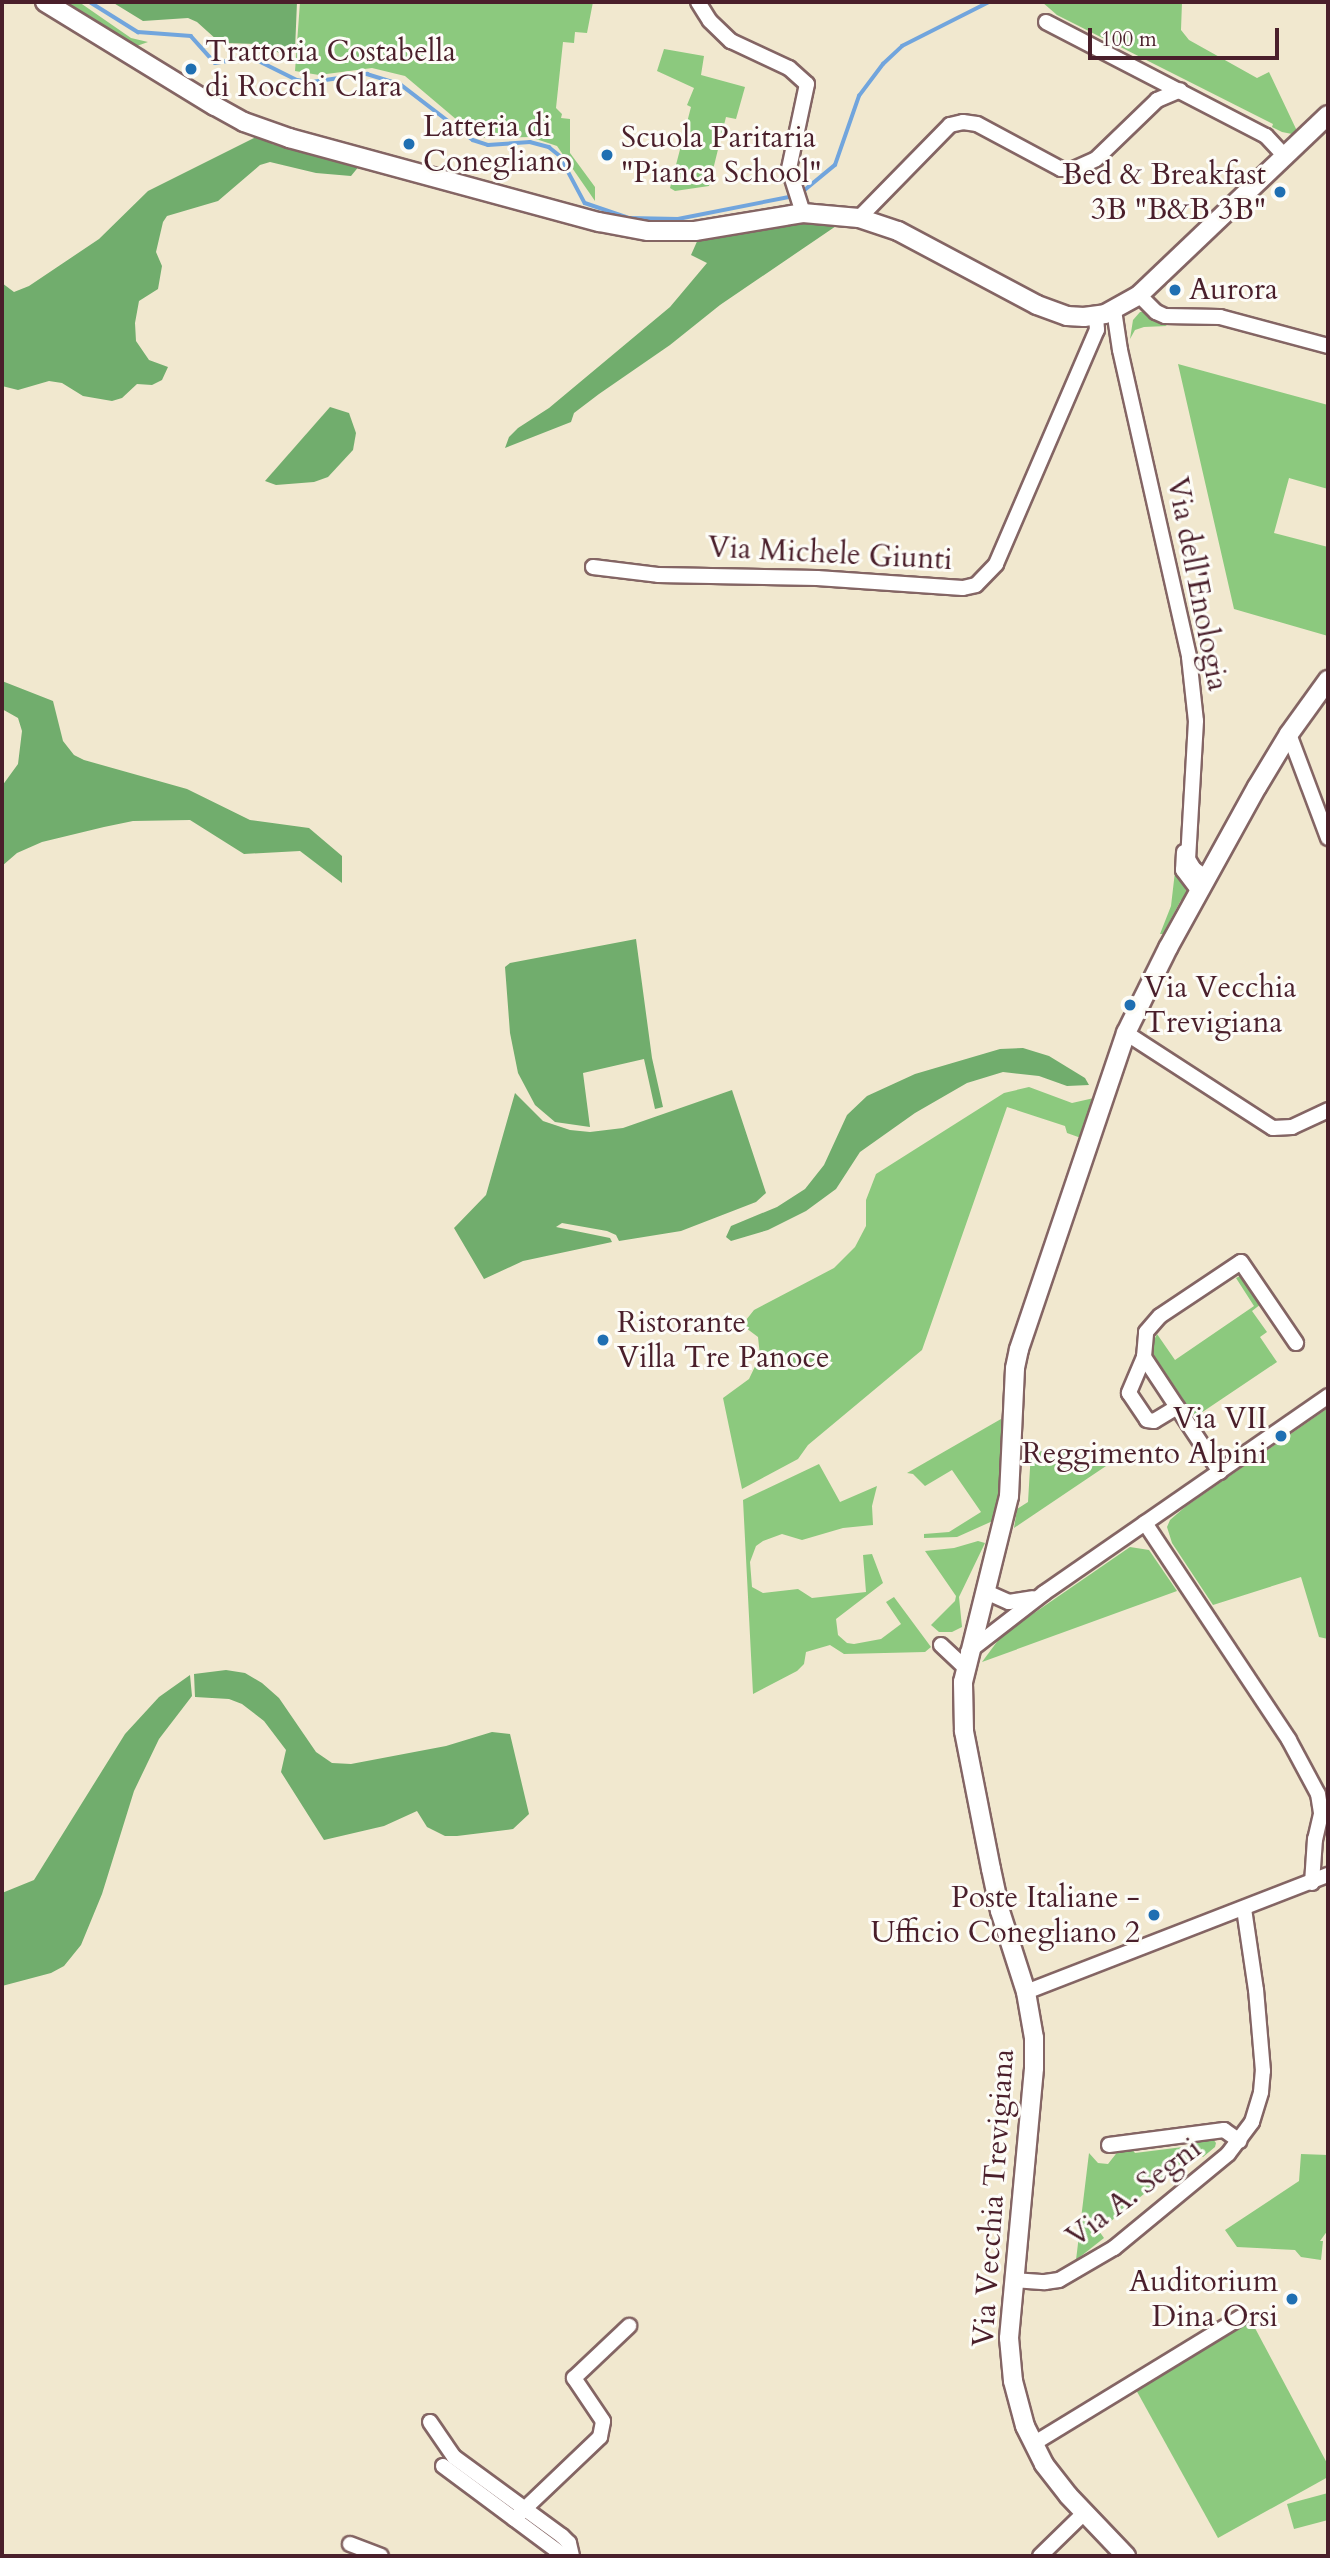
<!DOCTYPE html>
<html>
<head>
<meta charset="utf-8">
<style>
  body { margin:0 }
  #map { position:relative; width:1330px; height:2558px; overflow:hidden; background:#f1e8cf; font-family:Cardo,serif }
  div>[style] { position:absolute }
  .green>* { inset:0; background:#8cc97e }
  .forest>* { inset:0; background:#71ad6d }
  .stream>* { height:3.5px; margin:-1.75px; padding:0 1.75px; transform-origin:1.75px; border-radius:1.75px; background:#71a5dd }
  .roads { filter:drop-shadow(2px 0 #846564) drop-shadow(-2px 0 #846564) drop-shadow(0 2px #846564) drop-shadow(0 -2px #846564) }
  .minor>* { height:14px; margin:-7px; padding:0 7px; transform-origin:7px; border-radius:7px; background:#fff }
  .tertiary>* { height:18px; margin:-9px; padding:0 9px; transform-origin:9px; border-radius:9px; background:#fff }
  .dots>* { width:19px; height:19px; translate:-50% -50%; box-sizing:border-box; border:4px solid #fdfcf7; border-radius:50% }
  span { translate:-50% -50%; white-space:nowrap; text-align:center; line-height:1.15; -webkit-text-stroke:6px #fdfcf7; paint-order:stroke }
  .poi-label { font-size:30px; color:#4a1f2b }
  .left { translate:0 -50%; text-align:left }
  .right { translate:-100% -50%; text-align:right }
  .street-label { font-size:30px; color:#4a1f2b }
  .frame { position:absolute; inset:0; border:4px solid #4a1f2b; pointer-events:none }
  .scale { position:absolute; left:1088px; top:28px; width:191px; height:32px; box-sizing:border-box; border:4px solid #4a1f2b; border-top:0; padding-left:9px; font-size:21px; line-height:24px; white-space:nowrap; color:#4a1f2b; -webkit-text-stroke:5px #fdfcf7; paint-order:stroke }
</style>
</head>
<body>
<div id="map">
  <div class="green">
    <div style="clip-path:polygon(62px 2px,79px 2px,131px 38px,148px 42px,134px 47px)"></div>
    <div style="clip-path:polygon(300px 2px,593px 2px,587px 33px,575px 32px,574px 43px,563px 42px,556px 108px,562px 114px,561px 118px,570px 119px,570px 153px,595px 187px,595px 201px,557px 146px,530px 137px,484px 138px,470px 131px,405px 76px,372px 68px,319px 75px,295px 71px)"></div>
    <div style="clip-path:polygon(1042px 2px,1182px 2px,1181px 30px,1189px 40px,1257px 78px,1269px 72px,1297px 131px,1292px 134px,1282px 132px,1272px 127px,1273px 124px,1057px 15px)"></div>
    <div style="clip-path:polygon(664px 49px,704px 56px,701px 75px,745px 87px,736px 119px,726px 117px,709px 186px,675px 191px,670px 188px,691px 107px,687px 105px,694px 88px,657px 71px)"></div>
    <div style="clip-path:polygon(1140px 312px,1144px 312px,1167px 326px,1144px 327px,1135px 330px,1130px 339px,1133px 320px)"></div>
    <div style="clip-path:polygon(1178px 364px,1328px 405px,1328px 489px,1289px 478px,1274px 533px,1328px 547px,1328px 636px,1234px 609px)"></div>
    <div style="clip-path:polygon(1176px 863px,1188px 896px,1185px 902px,1181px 900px,1165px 930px,1167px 934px,1160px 934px,1171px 906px)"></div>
    <div style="clip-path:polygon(1029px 1087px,1072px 1103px,1094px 1098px,1081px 1138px,1067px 1133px,1065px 1126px,1007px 1107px,922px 1350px,808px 1445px,798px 1459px,742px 1489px,723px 1398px,749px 1379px,760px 1356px,758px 1337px,742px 1325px,754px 1310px,834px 1268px,855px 1247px,866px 1226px,866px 1200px,876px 1174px,1004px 1093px)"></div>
    <div style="clip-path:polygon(1242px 1275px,1261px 1304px,1252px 1311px,1267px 1332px,1260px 1337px,1277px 1362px,1195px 1417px,1153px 1354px,1153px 1342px,1157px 1334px,1175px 1360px,1254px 1306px,1236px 1278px)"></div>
    <div style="clip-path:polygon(1328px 1408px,1328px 1639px,1319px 1637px,1301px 1577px,1213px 1605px,1172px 1543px,1167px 1527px,1170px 1520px,1185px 1507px)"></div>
    <div style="clip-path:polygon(1001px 1419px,1005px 1439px,1003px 1483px,995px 1520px,957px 1537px,924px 1538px,924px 1534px,949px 1532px,981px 1512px,952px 1470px,925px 1486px,913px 1474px,907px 1473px)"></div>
    <div style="clip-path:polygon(1031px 1451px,1067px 1452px,1067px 1466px,1109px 1464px,1014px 1528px,1017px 1509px,1028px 1502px)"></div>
    <div style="clip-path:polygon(819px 1464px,840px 1502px,877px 1486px,872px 1506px,873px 1525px,843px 1528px,802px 1540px,782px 1534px,763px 1541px,756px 1546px,750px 1562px,752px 1587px,763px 1593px,798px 1589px,812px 1598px,866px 1592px,863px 1555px,872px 1554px,883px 1583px,836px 1619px,838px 1635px,847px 1643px,854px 1644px,881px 1639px,901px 1624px,886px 1602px,894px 1597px,931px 1647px,925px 1652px,844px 1654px,830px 1645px,806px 1652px,804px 1664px,797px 1671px,753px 1694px,743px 1500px)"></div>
    <div style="clip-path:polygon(978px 1541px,985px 1543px,959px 1597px,962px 1627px,952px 1632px,939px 1632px,931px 1625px,955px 1601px,956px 1596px,925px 1551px,954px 1548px)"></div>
    <div style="clip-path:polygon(1130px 1547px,1149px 1550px,1177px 1591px,982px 1662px,1002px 1635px)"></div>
    <div style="clip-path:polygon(1210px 2135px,1216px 2143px,1215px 2147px,1203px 2157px,1196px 2151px,1099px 2231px,1104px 2238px,1076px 2260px,1089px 2153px,1098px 2163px,1108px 2164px,1119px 2150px,1129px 2145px,1135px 2153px,1191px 2146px,1186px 2137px)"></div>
    <div style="clip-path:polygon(1301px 2154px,1328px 2155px,1328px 2230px,1320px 2241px,1323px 2241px,1321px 2260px,1301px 2257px,1295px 2250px,1237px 2247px,1225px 2230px,1299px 2181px)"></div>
    <div style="clip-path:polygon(1248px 2315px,1328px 2465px,1328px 2477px,1218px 2538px,1135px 2388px)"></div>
    <div style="clip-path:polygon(1328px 2493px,1328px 2520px,1294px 2529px,1287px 2504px)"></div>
  </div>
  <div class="forest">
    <div style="clip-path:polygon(112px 2px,297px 2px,295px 50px,288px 56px,255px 44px,226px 43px,217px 40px,197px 22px,188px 18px,143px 21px)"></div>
    <div style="clip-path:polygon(258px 136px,271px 140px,272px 144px,360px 165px,351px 176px,316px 173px,270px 162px,260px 165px,218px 201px,167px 216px,163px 222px,156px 252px,162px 266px,158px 289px,139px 301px,135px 323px,136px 341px,149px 360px,168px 367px,162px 380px,152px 385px,137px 384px,122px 398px,112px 401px,83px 396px,62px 383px,49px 381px,18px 390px,2px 386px,2px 283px,14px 292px,29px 286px,99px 239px,148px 191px)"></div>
    <div style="clip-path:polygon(823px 221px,842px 222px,720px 305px,670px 345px,599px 394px,574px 413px,571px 422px,505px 448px,509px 437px,518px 428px,549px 408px,670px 307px,707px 263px,691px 255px,699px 237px)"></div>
    <div style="clip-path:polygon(330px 407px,349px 413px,356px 433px,353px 450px,328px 477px,314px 482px,276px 485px,265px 481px)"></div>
    <div style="clip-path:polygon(2px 681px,53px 701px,63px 741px,74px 755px,84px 760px,187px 789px,250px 820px,309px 828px,342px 856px,342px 883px,300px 851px,244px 854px,190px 820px,133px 821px,104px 827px,42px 842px,17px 853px,2px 866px,2px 786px,18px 764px,22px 731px,18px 718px,2px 709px)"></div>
    <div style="clip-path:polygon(636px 939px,652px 1058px,663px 1107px,655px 1109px,644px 1059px,583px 1073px,590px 1127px,555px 1122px,535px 1105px,518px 1073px,510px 1033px,505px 967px,510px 963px)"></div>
    <div style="clip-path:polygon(1023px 1048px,1049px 1056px,1085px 1078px,1089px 1085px,1067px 1086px,1039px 1076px,1003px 1072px,967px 1083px,915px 1113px,860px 1152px,836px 1189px,806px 1211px,768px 1230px,731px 1241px,726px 1237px,731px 1226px,777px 1207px,805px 1189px,824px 1165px,847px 1115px,867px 1096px,915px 1074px,1000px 1049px)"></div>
    <div style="clip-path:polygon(732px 1090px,766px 1193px,756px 1202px,681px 1231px,619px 1241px,616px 1235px,607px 1231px,562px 1223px,556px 1227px,610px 1238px,612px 1242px,523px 1261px,484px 1279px,454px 1228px,486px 1195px,515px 1093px,543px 1121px,570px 1130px,590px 1132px,623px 1128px)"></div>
    <div style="clip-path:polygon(226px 1670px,245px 1673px,262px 1683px,279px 1698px,316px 1752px,332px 1763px,351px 1764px,446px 1746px,492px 1732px,510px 1734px,529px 1814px,513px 1829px,457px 1836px,445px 1836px,427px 1827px,417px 1811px,384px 1826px,324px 1840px,281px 1772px,286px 1750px,264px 1721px,242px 1704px,229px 1699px,195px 1697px,194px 1674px)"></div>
    <div style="clip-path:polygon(190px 1675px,192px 1696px,159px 1739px,134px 1791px,102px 1894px,81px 1945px,64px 1966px,51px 1973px,2px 1986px,2px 1893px,34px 1880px,125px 1734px,159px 1697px)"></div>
  </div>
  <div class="stream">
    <div style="left:90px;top:2px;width:57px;rotate:32deg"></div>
    <div style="left:138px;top:32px;width:53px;rotate:4.3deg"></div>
    <div style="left:191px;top:36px;width:36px;rotate:48deg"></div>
    <div style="left:215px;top:63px;width:36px;rotate:-9deg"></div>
    <div style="left:251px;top:57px;width:51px;rotate:26.6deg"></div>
    <div style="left:297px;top:80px;width:15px;rotate:8deg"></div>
    <div style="left:312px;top:82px;width:56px;rotate:-8.3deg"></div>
    <div style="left:367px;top:74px;width:34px;rotate:17deg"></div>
    <div style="left:400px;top:84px;width:92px;rotate:37.5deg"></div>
    <div style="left:473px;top:140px;width:16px;rotate:18deg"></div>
    <div style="left:488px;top:145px;width:42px;rotate:-4.1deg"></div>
    <div style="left:530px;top:142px;width:20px;rotate:15deg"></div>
    <div style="left:549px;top:147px;width:14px;rotate:39deg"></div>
    <div style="left:560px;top:156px;width:53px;rotate:62deg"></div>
    <div style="left:585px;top:203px;width:46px;rotate:18.8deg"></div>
    <div style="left:629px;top:218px;width:49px;rotate:1.2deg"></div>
    <div style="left:678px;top:219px;width:118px;rotate:-11.2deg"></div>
    <div style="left:801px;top:193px;width:44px;rotate:-39.5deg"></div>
    <div style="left:835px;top:165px;width:73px;rotate:-70.8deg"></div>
    <div style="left:859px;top:96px;width:40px;rotate:-53deg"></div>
    <div style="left:883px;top:64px;width:26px;rotate:-43deg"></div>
    <div style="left:902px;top:46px;width:97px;rotate:-26.8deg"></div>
  </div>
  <div class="roads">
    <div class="minor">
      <div style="left:698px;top:2px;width:22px;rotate:58deg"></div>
      <div style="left:710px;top:21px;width:29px;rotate:44deg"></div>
      <div style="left:731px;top:41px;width:64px;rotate:25deg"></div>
      <div style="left:789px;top:68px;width:24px;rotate:42deg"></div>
      <div style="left:807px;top:84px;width:87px;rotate:102deg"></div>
      <div style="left:789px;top:169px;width:46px;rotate:72.3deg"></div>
      <div style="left:1046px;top:22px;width:248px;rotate:27.4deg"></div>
      <div style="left:1266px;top:136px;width:26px;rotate:47deg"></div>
      <div style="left:859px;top:218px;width:130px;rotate:-45.6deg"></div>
      <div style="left:950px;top:125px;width:13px;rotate:-13deg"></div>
      <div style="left:963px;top:122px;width:14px;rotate:8deg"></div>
      <div style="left:977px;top:124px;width:95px;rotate:28.2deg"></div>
      <div style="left:1061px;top:169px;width:13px"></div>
      <div style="left:1074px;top:169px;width:24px;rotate:-24deg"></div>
      <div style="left:1096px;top:159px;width:85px;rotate:-44deg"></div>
      <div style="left:1157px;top:100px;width:25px;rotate:-23deg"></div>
      <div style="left:1139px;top:295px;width:24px;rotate:45deg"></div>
      <div style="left:1156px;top:312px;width:10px;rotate:24deg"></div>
      <div style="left:1165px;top:316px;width:55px;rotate:1deg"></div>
      <div style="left:1220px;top:317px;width:112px;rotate:15deg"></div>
      <div style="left:1114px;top:310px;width:40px;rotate:81.5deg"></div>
      <div style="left:1120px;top:350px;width:315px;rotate:77.3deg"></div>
      <div style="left:1189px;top:657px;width:64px;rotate:83.8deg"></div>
      <div style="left:1196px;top:721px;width:138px;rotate:93.3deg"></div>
      <div style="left:1188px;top:859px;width:12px;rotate:59deg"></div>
      <div style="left:1194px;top:869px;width:16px;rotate:35deg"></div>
      <div style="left:593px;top:567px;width:65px;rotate:7deg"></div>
      <div style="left:658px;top:575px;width:159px;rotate:1.1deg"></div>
      <div style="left:817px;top:578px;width:146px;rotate:3.9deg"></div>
      <div style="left:963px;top:588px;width:13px;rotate:-13deg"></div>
      <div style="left:976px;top:585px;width:29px;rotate:-46deg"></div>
      <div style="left:996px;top:564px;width:255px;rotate:-66.7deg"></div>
      <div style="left:1097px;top:330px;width:14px;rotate:-94deg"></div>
      <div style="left:1289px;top:734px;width:111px;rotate:69.4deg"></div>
      <div style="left:1184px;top:852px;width:18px;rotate:93deg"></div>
      <div style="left:1183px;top:870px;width:26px;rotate:53deg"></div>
      <div style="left:1126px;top:1033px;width:175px;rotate:32.9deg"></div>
      <div style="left:1273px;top:1128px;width:19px;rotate:-3deg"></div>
      <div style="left:1292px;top:1127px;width:40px;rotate:-25deg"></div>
      <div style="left:1144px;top:1357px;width:39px;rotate:113deg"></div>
      <div style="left:1129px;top:1393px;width:32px;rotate:56deg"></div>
      <div style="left:1147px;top:1420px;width:7px;rotate:8deg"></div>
      <div style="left:1154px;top:1421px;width:27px;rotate:-31deg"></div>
      <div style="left:1220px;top:1472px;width:138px;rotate:-123.5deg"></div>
      <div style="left:1144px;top:1357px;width:25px;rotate:-85deg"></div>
      <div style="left:1146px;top:1332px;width:21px;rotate:-49deg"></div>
      <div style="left:1160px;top:1316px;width:97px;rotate:-33.7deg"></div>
      <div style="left:1241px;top:1262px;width:98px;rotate:55.8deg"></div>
      <div style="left:1145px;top:1523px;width:260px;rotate:56.4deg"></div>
      <div style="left:1289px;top:1740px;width:61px;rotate:61.8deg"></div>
      <div style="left:1318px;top:1794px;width:20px;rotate:81deg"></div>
      <div style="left:1321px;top:1814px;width:26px;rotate:103deg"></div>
      <div style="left:1315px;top:1839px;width:44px;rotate:93.9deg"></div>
      <div style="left:984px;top:1591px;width:27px;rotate:24deg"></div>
      <div style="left:1009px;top:1602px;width:24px;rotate:-9deg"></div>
      <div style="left:941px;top:1645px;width:33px;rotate:43deg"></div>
      <div style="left:968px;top:1652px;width:96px;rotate:-37.8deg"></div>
      <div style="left:1044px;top:1593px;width:346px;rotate:-34.7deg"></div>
      <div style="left:1026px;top:1992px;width:324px;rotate:-21.2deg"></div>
      <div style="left:1109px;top:2145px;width:116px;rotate:-7.4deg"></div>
      <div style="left:1224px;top:2130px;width:19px;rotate:35deg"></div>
      <div style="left:1013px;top:2280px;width:32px;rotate:4deg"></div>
      <div style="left:1045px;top:2282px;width:14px;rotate:-8deg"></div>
      <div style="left:1059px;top:2280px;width:64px;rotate:-30.2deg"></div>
      <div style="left:1114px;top:2248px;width:148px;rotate:-39.5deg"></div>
      <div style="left:1228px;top:2154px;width:40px;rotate:-53deg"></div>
      <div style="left:1252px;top:2122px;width:31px;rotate:-73deg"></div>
      <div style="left:1261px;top:2092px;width:21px;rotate:-85deg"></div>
      <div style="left:1263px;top:2071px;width:81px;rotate:-94.9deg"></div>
      <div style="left:1256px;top:1990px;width:82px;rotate:-98.4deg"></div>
      <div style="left:430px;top:2422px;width:42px;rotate:55.6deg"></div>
      <div style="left:454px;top:2457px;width:134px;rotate:36.2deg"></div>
      <div style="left:562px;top:2536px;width:10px;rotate:45deg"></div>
      <div style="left:569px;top:2543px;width:13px;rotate:77deg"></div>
      <div style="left:1033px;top:2444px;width:244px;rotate:-31.4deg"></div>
      <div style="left:443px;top:2466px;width:151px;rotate:36.6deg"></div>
      <div style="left:514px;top:2519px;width:119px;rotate:-43.6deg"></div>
      <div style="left:600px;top:2437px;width:16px;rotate:-79deg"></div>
      <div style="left:603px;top:2421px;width:52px;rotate:-124deg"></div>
      <div style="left:574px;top:2378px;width:76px;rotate:-43.4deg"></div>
      <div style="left:350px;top:2544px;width:33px;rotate:21deg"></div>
      <div style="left:1040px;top:2556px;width:62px;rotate:-44.3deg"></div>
    </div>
    <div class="tertiary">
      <div style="left:45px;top:2px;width:199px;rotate:31.5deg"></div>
      <div style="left:215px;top:106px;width:33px;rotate:29deg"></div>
      <div style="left:244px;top:122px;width:48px;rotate:19.6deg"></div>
      <div style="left:289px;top:138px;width:321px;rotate:15.2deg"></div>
      <div style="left:599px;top:222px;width:50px;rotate:10.4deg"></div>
      <div style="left:648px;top:231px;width:47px"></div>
      <div style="left:695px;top:231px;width:109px;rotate:-9.5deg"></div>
      <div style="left:803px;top:213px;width:56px;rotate:5.1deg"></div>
      <div style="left:859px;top:218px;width:41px;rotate:18.4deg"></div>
      <div style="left:898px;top:231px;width:157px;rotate:28deg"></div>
      <div style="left:1037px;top:305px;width:32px;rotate:20deg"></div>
      <div style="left:1067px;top:316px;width:17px;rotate:3deg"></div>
      <div style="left:1084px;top:317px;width:21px;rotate:-8deg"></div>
      <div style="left:1105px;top:314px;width:39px;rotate:-29deg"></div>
      <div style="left:1139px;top:295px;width:261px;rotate:-43.6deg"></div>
      <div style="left:1126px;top:2556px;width:84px;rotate:-133.6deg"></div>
      <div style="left:1068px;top:2495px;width:39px;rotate:-128deg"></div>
      <div style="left:1044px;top:2464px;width:42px;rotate:-116.6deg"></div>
      <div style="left:1025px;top:2426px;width:47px;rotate:-104.9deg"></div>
      <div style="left:1013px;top:2381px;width:43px;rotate:-95.3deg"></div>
      <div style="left:1009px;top:2338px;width:271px;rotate:-84.7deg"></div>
      <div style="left:1034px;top:2068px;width:30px;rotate:-90deg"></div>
      <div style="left:1034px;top:2038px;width:47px;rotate:-99.9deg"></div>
      <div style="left:1026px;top:1992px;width:85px;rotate:-107.8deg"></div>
      <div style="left:1000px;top:1911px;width:43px;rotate:-102.1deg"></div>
      <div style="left:991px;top:1869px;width:141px;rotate:-101.1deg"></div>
      <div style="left:964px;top:1731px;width:49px;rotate:-91.2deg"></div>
      <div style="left:963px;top:1682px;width:192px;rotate:-76.1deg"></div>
      <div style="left:1009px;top:1496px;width:128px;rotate:-87.3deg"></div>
      <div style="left:1015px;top:1368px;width:19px;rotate:-78deg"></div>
      <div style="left:1019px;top:1349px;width:334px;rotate:-71.3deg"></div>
      <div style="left:1126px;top:1033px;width:95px;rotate:-63.7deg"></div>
      <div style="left:1168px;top:948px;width:184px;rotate:-61.1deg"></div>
      <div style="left:1257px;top:787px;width:62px;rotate:-58.9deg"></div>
      <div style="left:1289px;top:734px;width:67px;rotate:-54.2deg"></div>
    </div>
  </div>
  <div class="dots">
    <div style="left:191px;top:69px;background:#1f6fb2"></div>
    <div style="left:409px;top:144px;background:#1f6fb2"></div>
    <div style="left:607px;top:155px;background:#1f6fb2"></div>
    <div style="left:1280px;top:192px;background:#1f6fb2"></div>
    <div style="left:1175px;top:290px;background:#1f6fb2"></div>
    <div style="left:1130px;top:1005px;background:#1f6fb2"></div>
    <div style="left:603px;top:1340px;background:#1f6fb2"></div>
    <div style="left:1281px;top:1436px;background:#1f6fb2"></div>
    <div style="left:1154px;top:1915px;background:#1f6fb2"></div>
    <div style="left:1292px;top:2299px;background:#1f6fb2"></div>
  </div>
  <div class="poi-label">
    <span class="left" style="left:205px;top:69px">Trattoria Costabella<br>di Rocchi Clara</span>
    <span class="left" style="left:423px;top:144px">Latteria di<br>Conegliano</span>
    <span class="left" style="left:621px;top:155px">Scuola Paritaria<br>"Pianca School"</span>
    <span class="right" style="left:1266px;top:192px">Bed &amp; Breakfast<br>3B "B&amp;B 3B"</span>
    <span class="left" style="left:1189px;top:290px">Aurora</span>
    <span class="left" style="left:1144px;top:1005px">Via Vecchia<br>Trevigiana</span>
    <span class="left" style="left:617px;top:1340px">Ristorante<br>Villa Tre Panoce</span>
    <span class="right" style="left:1267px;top:1436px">Via VII<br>Reggimento Alpini</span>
    <span class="right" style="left:1140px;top:1915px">Poste Italiane -<br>Ufficio Conegliano 2</span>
    <span class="right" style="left:1278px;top:2299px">Auditorium<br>Dina Orsi</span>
  </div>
  <div class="street-label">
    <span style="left:830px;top:554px;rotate:3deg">Via Michele Giunti</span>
    <span style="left:1197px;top:584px;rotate:79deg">Via dell'Enologia</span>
    <span style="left:1134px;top:2193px;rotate:-37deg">Via A. Segni</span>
    <span style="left:994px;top:2198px;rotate:-86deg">Via Vecchia Trevigiana</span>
  </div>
  <div class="frame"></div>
  <div class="scale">100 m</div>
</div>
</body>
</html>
